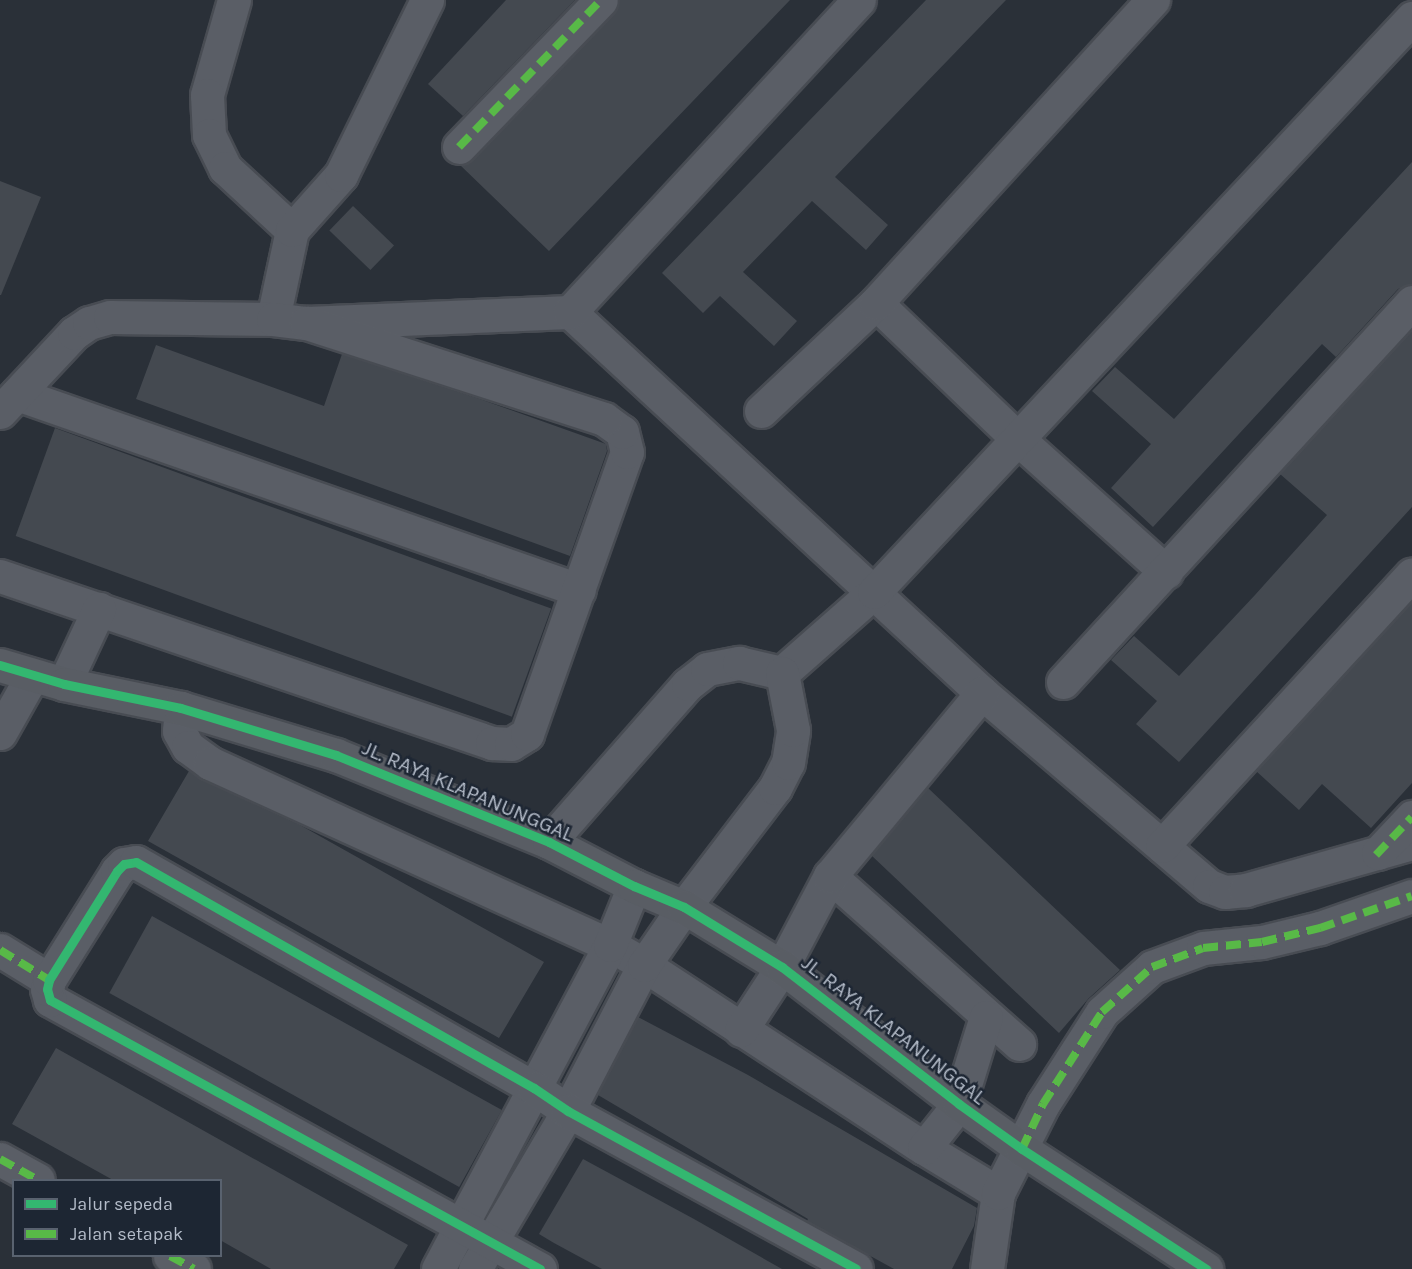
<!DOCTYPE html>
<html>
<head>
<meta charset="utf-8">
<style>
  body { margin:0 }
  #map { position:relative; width:1412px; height:1269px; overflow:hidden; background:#2a3038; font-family:Karla,sans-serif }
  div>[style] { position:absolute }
  .building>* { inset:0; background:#444950; transform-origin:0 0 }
  .roads { filter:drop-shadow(2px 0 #484c53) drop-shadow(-2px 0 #484c53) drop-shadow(0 2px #484c53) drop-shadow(0 -2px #484c53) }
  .street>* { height:33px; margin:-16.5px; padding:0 16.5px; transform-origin:16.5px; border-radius:16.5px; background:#5a5e66 }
  .secondary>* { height:33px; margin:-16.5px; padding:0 16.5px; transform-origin:16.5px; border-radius:16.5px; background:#595d64 }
  .quiet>* { height:8px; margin-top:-4px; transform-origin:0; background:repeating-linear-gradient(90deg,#58b947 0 15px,transparent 0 23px) }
  .cycleway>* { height:9px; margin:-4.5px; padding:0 4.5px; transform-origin:4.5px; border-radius:4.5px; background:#33b770 }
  span { translate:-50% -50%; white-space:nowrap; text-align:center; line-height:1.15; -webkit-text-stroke:5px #1d2633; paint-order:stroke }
  .street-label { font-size:21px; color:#b4bcc9 }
  .legend { position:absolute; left:12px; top:1179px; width:210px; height:78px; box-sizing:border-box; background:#1d2633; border:2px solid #59626f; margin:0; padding:8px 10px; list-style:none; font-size:18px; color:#b4bcc9 }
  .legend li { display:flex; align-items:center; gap:12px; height:30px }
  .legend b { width:30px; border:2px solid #59626f }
</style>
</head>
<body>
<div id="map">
  <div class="building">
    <div style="clip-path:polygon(506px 0,575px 0,463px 116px,428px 84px)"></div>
    <div style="clip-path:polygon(619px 0,790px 0,549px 251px,460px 165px,472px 160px,614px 13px)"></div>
    <div style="clip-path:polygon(926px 0,1006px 0,835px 177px,888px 225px,866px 250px,812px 201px,743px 272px,797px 321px,774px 346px,720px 296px,703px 313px,662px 273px)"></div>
    <div style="clip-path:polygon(1412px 162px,1412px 284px,1398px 289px,1336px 357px,1322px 344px,1153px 527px,1111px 488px,1151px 444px,1092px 391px,1115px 367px,1174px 419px)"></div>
    <div style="clip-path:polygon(0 181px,41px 197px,1px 295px,0 295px)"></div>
    <div style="left:353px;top:206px;width:57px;height:34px;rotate:44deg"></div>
    <div style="clip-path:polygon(1412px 330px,1412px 507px,1179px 762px,1136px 724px,1157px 701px,1111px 660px,1134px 636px,1179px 676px,1255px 595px,1327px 515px,1280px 474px)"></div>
    <div style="clip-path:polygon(156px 345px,324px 406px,342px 354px,477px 398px,606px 444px,607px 451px,570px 556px,136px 399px)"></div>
    <div style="left:55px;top:428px;width:528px;height:115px;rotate:20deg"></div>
    <div style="clip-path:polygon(1412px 602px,1412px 783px,1371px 828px,1322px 784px,1299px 810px,1256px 771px)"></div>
    <div style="clip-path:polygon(189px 771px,202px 780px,300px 825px,544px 962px,499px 1038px,148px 841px)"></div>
    <div style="clip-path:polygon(928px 788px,1120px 970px,1089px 998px,1059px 1033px,871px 855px)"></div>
    <div style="left:152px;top:916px;width:400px;height:88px;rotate:29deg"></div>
    <div style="clip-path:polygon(638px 1017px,748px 1075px,977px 1208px,974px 1226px,952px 1269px,894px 1269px,807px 1221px,808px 1219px,598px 1095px)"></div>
    <div style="clip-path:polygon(56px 1048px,408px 1245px,394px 1269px,271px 1269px,220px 1240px,220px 1180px,113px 1180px,12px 1124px)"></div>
    <div style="clip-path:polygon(583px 1159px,694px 1219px,782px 1269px,602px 1269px,554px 1243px,539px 1234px)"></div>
  </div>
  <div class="roads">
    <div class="street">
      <div style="left:234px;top:0;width:99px;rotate:105.9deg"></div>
      <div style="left:207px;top:95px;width:40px;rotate:87.1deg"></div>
      <div style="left:209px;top:135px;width:37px;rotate:64deg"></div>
      <div style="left:225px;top:168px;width:91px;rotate:42.8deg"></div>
      <div style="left:292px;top:230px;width:91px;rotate:102.1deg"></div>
      <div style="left:459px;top:147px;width:204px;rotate:-46deg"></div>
      <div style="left:292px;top:230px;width:74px;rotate:-48.3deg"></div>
      <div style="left:341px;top:175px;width:195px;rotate:-63.8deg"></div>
      <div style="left:876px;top:303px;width:197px;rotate:43.8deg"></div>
      <div style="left:1018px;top:439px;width:199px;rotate:41.9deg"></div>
      <div style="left:570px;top:312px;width:561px;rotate:42.76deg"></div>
      <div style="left:982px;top:693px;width:298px;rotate:40.4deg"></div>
      <div style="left:1209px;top:886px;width:17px;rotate:21deg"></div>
      <div style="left:1225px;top:892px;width:21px;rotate:-5deg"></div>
      <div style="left:1246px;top:890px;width:173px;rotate:-15.8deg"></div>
      <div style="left:17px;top:394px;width:595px;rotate:19.23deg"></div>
      <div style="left:761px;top:411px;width:158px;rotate:-43.2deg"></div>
      <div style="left:876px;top:303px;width:411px;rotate:-47.6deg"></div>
      <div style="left:0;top:412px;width:108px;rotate:-46.9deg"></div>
      <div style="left:74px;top:333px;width:18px;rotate:-34deg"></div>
      <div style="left:89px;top:323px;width:22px;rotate:-16deg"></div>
      <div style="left:110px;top:317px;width:163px;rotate:0.7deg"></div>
      <div style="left:273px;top:319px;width:33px;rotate:7deg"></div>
      <div style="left:306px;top:323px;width:264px;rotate:-2.4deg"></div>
      <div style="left:570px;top:312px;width:425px;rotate:-47.2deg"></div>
      <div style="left:0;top:576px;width:520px;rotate:18.75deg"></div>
      <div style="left:492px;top:743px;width:19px;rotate:3deg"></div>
      <div style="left:511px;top:744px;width:19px;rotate:-32deg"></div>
      <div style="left:527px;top:734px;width:299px;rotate:-70.5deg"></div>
      <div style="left:627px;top:452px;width:21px;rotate:-104deg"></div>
      <div style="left:622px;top:432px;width:22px;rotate:-144deg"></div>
      <div style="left:604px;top:419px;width:313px;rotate:-162.1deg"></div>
      <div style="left:782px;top:673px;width:123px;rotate:-41.4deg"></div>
      <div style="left:874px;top:592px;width:787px;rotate:-46.85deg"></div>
      <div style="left:1063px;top:682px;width:516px;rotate:-47.43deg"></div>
      <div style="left:64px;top:684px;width:83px;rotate:-65deg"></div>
      <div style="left:181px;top:708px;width:23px;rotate:95deg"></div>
      <div style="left:179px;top:731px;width:18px;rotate:61deg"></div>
      <div style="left:188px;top:747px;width:27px;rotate:36deg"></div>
      <div style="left:210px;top:763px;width:439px;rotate:24.5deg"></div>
      <div style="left:610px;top:945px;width:39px;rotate:30deg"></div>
      <div style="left:644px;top:965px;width:334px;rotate:33.2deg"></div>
      <div style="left:924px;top:1148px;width:87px;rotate:31.3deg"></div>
      <div style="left:0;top:733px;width:65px;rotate:-60.7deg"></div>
      <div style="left:549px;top:842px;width:210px;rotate:-48.7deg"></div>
      <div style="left:688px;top:684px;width:24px;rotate:-38deg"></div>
      <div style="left:707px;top:669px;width:33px;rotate:-11deg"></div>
      <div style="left:739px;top:663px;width:44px;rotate:13.1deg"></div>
      <div style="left:1162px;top:846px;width:369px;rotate:-47.4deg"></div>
      <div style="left:1378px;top:853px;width:50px;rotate:-46.6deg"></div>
      <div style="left:830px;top:876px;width:253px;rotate:41.6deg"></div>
      <div style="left:0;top:950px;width:57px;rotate:31.5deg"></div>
      <div style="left:741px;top:1030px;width:75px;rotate:-56.9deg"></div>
      <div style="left:782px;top:967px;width:103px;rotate:-62.2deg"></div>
      <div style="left:830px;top:876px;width:238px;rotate:-50.3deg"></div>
      <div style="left:924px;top:1148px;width:56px;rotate:-51.5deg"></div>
      <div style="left:959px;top:1104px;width:91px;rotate:-72.8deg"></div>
      <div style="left:0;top:1159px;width:43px;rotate:28.9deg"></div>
      <div style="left:170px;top:1256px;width:27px;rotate:28deg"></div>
      <div style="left:438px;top:1269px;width:367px;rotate:-62deg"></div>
      <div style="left:610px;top:945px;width:64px;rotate:-67.9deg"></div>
      <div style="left:475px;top:1269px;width:183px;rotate:-59.5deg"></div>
      <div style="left:568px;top:1111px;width:165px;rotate:-62.5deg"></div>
      <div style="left:644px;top:965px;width:70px;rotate:-55.4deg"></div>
      <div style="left:684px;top:907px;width:150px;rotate:-52.6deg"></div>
      <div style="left:775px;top:788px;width:28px;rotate:-63deg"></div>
      <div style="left:788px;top:763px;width:33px;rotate:-81deg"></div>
      <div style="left:793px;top:730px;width:58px;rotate:-100.9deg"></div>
      <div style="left:540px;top:1269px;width:559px;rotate:-151.23deg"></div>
      <div style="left:50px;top:1000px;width:11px;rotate:-105deg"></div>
      <div style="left:47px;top:989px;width:9px;rotate:-77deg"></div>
      <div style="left:49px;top:980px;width:128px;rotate:-58deg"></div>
      <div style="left:117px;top:871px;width:10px;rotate:-45deg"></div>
      <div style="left:124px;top:864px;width:12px;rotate:-9deg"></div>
      <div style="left:136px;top:862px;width:458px;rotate:29.6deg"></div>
      <div style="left:534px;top:1088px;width:41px;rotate:34.1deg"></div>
      <div style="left:568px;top:1111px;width:328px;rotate:28.7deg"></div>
      <div style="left:987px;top:1269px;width:77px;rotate:-81.8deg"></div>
      <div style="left:998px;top:1193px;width:100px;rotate:-63.2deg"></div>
      <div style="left:1043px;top:1104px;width:109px;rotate:-57.3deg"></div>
      <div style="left:1102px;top:1012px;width:67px;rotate:-42deg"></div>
      <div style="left:1152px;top:967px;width:54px;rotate:-20.4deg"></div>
      <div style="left:1203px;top:948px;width:59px;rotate:-5.8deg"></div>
      <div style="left:1262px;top:942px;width:60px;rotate:-13.6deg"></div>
      <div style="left:1320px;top:928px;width:97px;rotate:-19.2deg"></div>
    </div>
    <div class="secondary">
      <div style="left:0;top:665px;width:67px;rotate:16.5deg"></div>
      <div style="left:64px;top:684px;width:119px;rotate:11.6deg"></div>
      <div style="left:181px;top:708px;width:162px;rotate:16.9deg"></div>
      <div style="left:336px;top:755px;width:230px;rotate:22.2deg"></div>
      <div style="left:549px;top:842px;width:96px;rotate:27.4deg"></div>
      <div style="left:634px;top:886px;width:54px;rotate:22.8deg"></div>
      <div style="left:684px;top:907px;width:115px;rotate:31.5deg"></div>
      <div style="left:782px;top:967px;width:224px;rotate:37.7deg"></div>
      <div style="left:959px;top:1104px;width:77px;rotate:35.5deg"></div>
      <div style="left:1022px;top:1149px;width:220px;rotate:33.1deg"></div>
    </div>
  </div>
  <div class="quiet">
    <div style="left:459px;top:147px;width:204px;rotate:-46deg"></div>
    <div style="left:1376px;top:855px;width:52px;rotate:-46.5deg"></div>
    <div style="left:0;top:950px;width:57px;rotate:31.5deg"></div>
    <div style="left:1022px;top:1149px;width:50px;rotate:-65deg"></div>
    <div style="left:1043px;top:1104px;width:109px;rotate:-57.3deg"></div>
    <div style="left:1102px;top:1012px;width:67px;rotate:-42deg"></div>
    <div style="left:1152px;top:967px;width:54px;rotate:-20.4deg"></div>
    <div style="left:1203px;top:948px;width:59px;rotate:-5.8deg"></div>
    <div style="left:1262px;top:942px;width:60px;rotate:-13.6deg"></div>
    <div style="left:1320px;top:928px;width:97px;rotate:-19.2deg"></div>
    <div style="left:0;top:1159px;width:43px;rotate:28.9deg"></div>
    <div style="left:170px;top:1256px;width:27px;rotate:28deg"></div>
  </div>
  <div class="cycleway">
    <div style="left:0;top:665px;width:67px;rotate:16.5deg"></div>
    <div style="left:64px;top:684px;width:119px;rotate:11.6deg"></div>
    <div style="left:181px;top:708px;width:162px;rotate:16.9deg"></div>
    <div style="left:336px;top:755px;width:230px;rotate:22.2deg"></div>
    <div style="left:549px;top:842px;width:96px;rotate:27.4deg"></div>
    <div style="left:634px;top:886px;width:54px;rotate:22.8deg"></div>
    <div style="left:684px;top:907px;width:115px;rotate:31.5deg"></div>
    <div style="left:782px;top:967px;width:224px;rotate:37.7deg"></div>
    <div style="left:959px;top:1104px;width:77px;rotate:35.5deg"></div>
    <div style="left:1022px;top:1149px;width:220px;rotate:33.1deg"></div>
    <div style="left:540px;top:1269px;width:559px;rotate:-151.23deg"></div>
    <div style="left:50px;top:1000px;width:11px;rotate:-105deg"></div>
    <div style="left:47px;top:989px;width:9px;rotate:-77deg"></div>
    <div style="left:49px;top:980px;width:128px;rotate:-58deg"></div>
    <div style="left:117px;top:871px;width:10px;rotate:-45deg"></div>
    <div style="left:124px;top:864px;width:12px;rotate:-9deg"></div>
    <div style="left:136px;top:862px;width:458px;rotate:29.6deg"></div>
    <div style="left:534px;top:1088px;width:41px;rotate:34.1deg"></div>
    <div style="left:568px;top:1111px;width:328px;rotate:28.7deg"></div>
  </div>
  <div class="street-label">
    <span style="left:468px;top:791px;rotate:23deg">JL. RAYA KLAPANUNGGAL</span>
    <span style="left:894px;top:1030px;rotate:38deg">JL. RAYA KLAPANUNGGAL</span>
  </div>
  <ul class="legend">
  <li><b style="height:8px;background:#33b770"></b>Jalur sepeda</li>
  <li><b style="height:8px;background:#58b947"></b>Jalan setapak</li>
  </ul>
</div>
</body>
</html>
